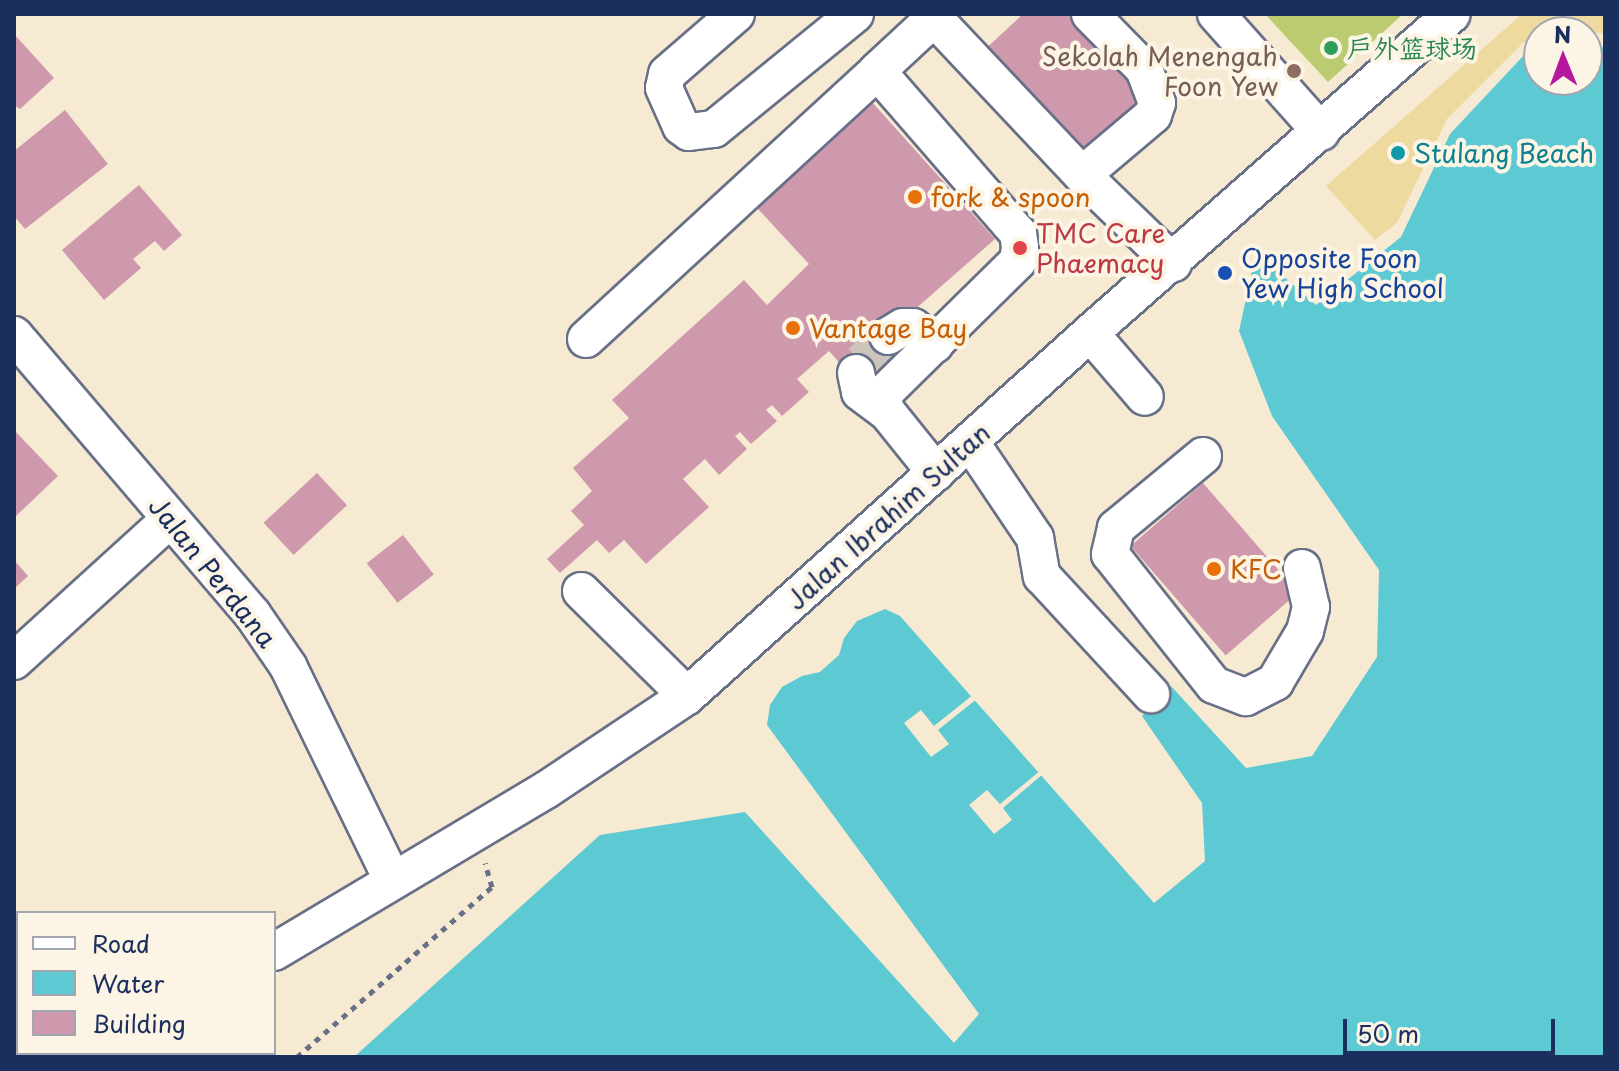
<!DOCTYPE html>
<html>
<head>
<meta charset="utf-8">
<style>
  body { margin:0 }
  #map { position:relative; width:1619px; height:1071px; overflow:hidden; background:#f7ead2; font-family:"Playpen Sans","LXGW WenKai TC",sans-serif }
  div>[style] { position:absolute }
  .green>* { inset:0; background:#bacc6f }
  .sand>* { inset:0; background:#eeda9e }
  .water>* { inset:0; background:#5cc9d3 }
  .pier>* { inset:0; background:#f7ead2 }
  .building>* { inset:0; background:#ce99ac; transform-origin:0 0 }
  .minor-tunnel>* { height:36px; margin-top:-18px; transform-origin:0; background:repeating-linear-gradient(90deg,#cbc5bb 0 36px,transparent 0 54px) }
  .path>* { height:5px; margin-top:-2.5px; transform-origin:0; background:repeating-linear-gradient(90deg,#687087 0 6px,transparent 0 12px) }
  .roads { filter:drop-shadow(2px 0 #687087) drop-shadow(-2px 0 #687087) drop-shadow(0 2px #687087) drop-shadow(0 -2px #687087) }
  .minor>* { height:36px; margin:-18px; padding:0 18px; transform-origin:18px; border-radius:18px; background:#fff }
  .dots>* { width:22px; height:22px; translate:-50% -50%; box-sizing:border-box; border:4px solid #fcf5e5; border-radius:50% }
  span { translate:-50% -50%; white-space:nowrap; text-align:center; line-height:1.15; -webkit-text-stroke:8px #fcf5e5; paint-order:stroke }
  .leisure-label { font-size:26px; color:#27864d }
  .left { translate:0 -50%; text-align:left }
  .education-label { font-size:26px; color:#785e54 }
  .right { translate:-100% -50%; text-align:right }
  .culture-label { font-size:26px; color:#0d838f }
  .food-label { font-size:26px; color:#c56008 }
  .health-label { font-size:26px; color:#be3a42 }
  .transit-label { font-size:26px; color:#164399 }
  .street-label { font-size:26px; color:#1b2f5e }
  .frame { position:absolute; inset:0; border:16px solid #1b2f5e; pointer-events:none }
  .legend { position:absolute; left:16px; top:911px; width:260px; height:144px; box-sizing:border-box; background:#fcf5e5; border:2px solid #a2a6af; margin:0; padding:10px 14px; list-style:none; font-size:24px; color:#1b2f5e }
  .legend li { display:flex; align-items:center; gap:16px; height:40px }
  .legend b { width:40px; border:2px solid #a2a6af }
  .north { position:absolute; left:1523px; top:16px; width:80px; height:80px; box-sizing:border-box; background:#fcf5e5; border:2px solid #a2a6af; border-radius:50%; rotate:359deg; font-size:22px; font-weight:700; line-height:32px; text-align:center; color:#1b2f5e }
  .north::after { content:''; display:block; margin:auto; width:28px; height:36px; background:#b5179e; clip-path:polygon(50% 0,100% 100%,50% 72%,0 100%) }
  .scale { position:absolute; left:1343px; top:1019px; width:212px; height:36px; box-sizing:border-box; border:4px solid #1b2f5e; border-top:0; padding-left:10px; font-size:24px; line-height:28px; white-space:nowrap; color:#1b2f5e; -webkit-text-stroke:6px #fcf5e5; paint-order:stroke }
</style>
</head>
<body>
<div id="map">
  <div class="green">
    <div style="clip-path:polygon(1265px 14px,1403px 14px,1328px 82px)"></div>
  </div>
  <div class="sand">
    <div style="clip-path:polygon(1522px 14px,1605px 14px,1605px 33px,1539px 32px,1539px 40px,1524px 42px,1447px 119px,1397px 223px,1375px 240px,1326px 186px)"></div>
  </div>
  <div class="water">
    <div style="clip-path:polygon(1605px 47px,1605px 1057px,354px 1057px,600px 835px,745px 812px,954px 1043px,979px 1014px,767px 725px,770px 705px,782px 687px,802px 676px,820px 672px,839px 655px,844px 638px,857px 621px,885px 609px,900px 616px,1154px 903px,1205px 861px,1202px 803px,1142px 716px,1171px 686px,1246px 768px,1312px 756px,1377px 657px,1379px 570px,1272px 416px,1239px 331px,1256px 252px,1316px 305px,1401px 237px,1450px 134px,1525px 54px,1539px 53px,1539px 80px,1587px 80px,1587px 49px)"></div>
  </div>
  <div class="pier">
    <div style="clip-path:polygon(974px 694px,978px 698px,938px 730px,949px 744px,931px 757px,904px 723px,921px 710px,934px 726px)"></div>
    <div style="clip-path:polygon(1041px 770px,1044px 773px,1003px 808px,1012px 820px,994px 834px,969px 805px,987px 790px,1000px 804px)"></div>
  </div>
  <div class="building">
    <div style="clip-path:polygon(1023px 14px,1070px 14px,1152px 102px,1083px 164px,981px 53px)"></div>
    <div style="clip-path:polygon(14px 34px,54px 78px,20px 109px,14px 105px)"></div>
    <div style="clip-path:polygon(863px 92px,995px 239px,846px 370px,829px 351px,797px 379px,809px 392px,782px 416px,772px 405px,766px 410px,777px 421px,751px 444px,740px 432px,735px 436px,747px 449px,719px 475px,705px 459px,683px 479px,709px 507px,646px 564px,624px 540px,609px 553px,597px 540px,560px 573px,547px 559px,584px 525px,571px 511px,592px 491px,573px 468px,629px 418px,612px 400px,744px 280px,767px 305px,809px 264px,746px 196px)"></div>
    <div style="clip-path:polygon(65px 110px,108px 164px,25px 229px,14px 216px,14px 151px)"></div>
    <div style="clip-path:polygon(139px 185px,182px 235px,164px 251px,155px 241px,133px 259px,141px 268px,104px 300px,62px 250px)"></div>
    <div style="clip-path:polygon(14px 430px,58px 476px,16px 516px,14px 513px)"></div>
    <div style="left:317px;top:473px;width:44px;height:73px;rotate:47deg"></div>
    <div style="left:1203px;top:483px;width:145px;height:96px;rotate:49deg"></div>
    <div style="left:403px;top:535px;width:50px;height:46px;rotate:52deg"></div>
    <div style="clip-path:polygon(14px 560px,28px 576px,14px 589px)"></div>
    <div style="left:14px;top:935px;width:6px;height:103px;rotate:45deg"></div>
  </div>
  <div class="minor-tunnel">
    <div style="left:856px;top:373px;width:12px;rotate:-66deg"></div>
    <div style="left:861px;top:362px;width:37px;rotate:-44deg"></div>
  </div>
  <div class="path">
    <div style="left:297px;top:1057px;width:259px;rotate:-41.1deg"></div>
    <div style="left:492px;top:887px;width:25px;rotate:-106deg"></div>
  </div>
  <div class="roads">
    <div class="minor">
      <div style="left:736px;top:14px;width:91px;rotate:139deg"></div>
      <div style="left:667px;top:74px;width:14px;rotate:102deg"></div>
      <div style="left:664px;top:88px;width:42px;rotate:65.9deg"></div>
      <div style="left:681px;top:126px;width:10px;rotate:37deg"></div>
      <div style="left:689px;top:132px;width:25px;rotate:-7deg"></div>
      <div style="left:714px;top:129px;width:182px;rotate:-39.2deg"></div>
      <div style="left:1216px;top:14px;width:158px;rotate:48.3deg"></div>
      <div style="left:877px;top:71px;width:78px;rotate:-42.9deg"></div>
      <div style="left:934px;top:18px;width:216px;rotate:46.7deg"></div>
      <div style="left:1082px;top:175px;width:127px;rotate:44deg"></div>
      <div style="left:1082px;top:175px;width:93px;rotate:-40.2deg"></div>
      <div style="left:1153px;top:115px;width:13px;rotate:-72deg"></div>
      <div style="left:1157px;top:103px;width:36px;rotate:-111deg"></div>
      <div style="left:1144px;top:69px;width:77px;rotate:-134.5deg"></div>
      <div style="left:1090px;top:333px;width:84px;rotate:49.3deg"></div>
      <div style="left:14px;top:335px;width:368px;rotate:49.5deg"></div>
      <div style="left:253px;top:615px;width:62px;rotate:55.5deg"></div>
      <div style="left:288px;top:666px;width:237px;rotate:64deg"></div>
      <div style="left:888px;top:336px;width:17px;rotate:-31deg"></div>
      <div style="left:903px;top:327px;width:10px"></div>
      <div style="left:913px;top:327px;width:28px;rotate:38deg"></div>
      <div style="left:586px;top:339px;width:396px;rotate:-42.6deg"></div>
      <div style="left:877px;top:71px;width:215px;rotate:49deg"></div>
      <div style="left:1018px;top:233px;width:15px;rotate:82deg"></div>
      <div style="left:1020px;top:248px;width:13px;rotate:99deg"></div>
      <div style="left:1018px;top:261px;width:185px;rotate:135.4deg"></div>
      <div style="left:886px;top:391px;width:11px;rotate:105deg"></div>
      <div style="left:883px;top:402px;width:11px;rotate:68deg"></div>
      <div style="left:856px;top:373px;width:19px;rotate:78deg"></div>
      <div style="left:860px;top:392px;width:34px;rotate:37deg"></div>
      <div style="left:887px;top:412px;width:78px;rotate:51.2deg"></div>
      <div style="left:971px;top:443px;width:115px;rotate:56deg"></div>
      <div style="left:1035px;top:538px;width:39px;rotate:80deg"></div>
      <div style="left:1042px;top:576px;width:161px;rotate:47.3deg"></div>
      <div style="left:1203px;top:456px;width:113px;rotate:140.4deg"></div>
      <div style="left:1116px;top:528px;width:27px;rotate:103deg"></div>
      <div style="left:1110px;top:554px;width:167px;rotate:51.6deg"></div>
      <div style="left:1214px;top:685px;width:34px;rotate:21deg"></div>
      <div style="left:1246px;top:697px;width:33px;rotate:-27deg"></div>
      <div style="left:1275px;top:682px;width:59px;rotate:-59.5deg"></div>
      <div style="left:1305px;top:631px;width:25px;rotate:-76deg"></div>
      <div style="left:1311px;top:607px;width:40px;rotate:-103deg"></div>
      <div style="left:581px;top:591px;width:149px;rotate:44.7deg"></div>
      <div style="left:14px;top:661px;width:211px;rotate:-42.3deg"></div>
      <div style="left:274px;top:952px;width:317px;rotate:-30.8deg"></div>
      <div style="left:546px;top:790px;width:169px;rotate:-33.7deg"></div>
      <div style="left:687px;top:696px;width:542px;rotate:-42.01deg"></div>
      <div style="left:1090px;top:333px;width:482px;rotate:-41.4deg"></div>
      <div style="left:142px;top:1057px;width:6px;rotate:-45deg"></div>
    </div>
  </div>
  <div class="dots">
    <div style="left:1331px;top:48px;background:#2e9e5b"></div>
    <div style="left:1294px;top:71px;background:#8d6e63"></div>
    <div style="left:1398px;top:153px;background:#0f9aa8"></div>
    <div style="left:915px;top:197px;background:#e8710a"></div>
    <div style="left:1020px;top:248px;background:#e0444e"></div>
    <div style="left:1225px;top:273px;background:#1a4fb4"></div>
    <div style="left:793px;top:328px;background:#e8710a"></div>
    <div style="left:1214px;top:569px;background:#e8710a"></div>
  </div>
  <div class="leisure-label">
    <span class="left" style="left:1347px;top:48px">户外篮球场</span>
  </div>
  <div class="education-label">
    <span class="right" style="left:1278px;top:71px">Sekolah Menengah<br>Foon Yew</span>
  </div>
  <div class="culture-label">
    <span class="left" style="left:1414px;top:153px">Stulang Beach</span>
  </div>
  <div class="food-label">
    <span class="left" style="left:931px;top:197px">fork &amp; spoon</span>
    <span class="left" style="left:809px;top:328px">Vantage Bay</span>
    <span class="left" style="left:1230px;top:569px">KFC</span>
  </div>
  <div class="health-label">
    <span class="left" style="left:1036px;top:248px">TMC Care<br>Phaemacy</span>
  </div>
  <div class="transit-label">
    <span class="left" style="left:1241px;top:273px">Opposite Foon<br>Yew High School</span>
  </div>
  <div class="street-label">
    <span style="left:888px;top:516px;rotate:-42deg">Jalan Ibrahim Sultan</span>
    <span style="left:213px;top:572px;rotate:51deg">Jalan Perdana</span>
  </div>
  <div class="frame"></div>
  <ul class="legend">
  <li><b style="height:10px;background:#fff"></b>Road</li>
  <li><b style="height:22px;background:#5cc9d3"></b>Water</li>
  <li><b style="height:22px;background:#ce99ac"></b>Building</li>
  </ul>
  <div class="north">N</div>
  <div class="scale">50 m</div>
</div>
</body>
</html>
